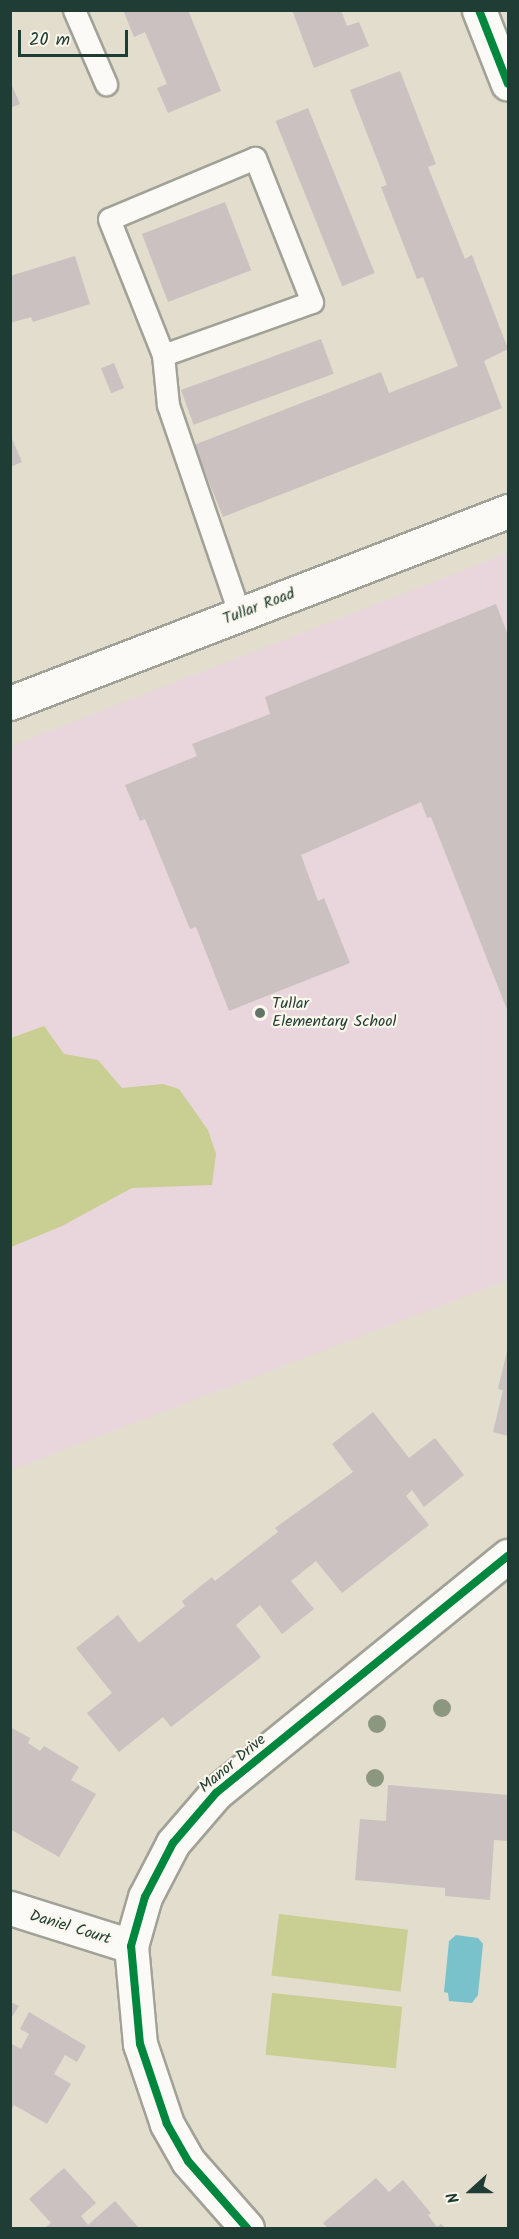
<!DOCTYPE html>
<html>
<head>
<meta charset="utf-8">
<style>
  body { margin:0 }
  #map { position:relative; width:519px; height:2239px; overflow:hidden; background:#e2ddcc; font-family:Kalam,sans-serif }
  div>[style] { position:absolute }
  .built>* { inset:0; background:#e8d6dc }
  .green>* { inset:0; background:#c9ce92; transform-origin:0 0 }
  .water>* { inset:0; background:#7ac2cb }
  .building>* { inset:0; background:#cbc1c0; transform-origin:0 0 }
  .roads { filter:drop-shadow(2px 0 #a1a297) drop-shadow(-2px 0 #a1a297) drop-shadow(0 2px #a1a297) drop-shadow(0 -2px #a1a297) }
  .service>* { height:21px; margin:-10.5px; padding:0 10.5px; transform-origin:10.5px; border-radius:10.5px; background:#fbfaf7 }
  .minor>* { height:33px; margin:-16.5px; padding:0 16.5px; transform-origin:16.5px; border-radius:16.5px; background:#fbfaf7 }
  .secondary>* { height:33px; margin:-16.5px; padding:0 16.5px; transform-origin:16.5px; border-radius:16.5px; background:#fbfaf7 }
  .cycleway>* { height:8px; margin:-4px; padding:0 4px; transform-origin:4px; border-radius:4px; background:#00873e }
  .trees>* { width:18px; height:18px; margin:-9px; border-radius:50%; background:#8b977f }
  .dots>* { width:16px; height:16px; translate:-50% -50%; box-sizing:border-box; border:3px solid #fbf7ec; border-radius:50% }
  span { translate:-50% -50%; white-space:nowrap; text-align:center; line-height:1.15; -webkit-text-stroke:4.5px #fbf7ec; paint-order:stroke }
  .street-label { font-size:16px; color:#1f3d34 }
  .poi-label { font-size:16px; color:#1f3d34 }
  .left { translate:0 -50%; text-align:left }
  .frame { position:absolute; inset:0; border:12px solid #1f3d34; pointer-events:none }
  .north { position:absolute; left:441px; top:2161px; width:60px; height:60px; -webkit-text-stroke:4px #fbf7ec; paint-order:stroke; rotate:249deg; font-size:16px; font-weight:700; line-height:24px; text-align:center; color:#1f3d34 }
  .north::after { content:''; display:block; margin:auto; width:21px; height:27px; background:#1f3d34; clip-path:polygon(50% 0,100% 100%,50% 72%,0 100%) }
  .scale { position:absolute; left:18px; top:30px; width:110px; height:27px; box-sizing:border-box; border:3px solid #1f3d34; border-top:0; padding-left:8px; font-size:18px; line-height:21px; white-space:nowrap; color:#1f3d34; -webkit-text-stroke:4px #fbf7ec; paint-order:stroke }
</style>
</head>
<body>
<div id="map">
  <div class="built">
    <div style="clip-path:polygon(508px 553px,508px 1280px,11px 1470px,11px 746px)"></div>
  </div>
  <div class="green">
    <div style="clip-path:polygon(44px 1026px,64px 1054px,98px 1060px,122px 1088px,163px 1084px,179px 1089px,208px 1130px,216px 1154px,212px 1185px,132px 1188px,62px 1226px,11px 1247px,11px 1038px)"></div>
    <div style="left:279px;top:1914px;width:130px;height:62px;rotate:7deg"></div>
    <div style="left:272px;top:1993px;width:131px;height:62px;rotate:6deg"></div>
  </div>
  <div class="water">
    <div style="clip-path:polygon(456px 1935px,478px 1938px,483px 1944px,478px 1995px,472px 2003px,449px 2001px,448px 1993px,444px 1992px,449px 1941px)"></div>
  </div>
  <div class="building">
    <div style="clip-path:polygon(123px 10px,188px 10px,221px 91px,168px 113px,157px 88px,167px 84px,145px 32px,134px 37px)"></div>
    <div style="clip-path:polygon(292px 10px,341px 10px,347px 26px,359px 22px,369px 46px,314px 68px)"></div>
    <div style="clip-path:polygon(400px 71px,436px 164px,428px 167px,465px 259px,472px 255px,508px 349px,484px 361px,502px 408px,223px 517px,194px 445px,381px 372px,389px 393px,458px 366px,423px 277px,417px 279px,381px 187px,387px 185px,350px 90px)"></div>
    <div style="clip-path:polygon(10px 81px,20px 104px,10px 108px)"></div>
    <div style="left:308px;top:108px;width:178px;height:35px;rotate:68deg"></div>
    <div style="left:225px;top:202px;width:73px;height:89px;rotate:69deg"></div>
    <div style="clip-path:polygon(75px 256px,90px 304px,33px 322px,31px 317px,10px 323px,10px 276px)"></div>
    <div style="left:321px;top:339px;width:37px;height:149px;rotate:70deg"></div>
    <div style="left:114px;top:363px;width:27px;height:14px;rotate:68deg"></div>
    <div style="clip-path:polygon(10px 434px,22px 462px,10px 467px)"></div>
    <div style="clip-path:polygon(496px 604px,508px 635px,508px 1012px,431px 817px,427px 818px,421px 802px,301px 855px,318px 901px,324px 898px,350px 963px,229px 1011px,196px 927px,190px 929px,145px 819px,140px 821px,125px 785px,197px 756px,192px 744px,270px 714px,265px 697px)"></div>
    <div style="clip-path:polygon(508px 1347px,508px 1436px,493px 1432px,503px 1390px,498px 1389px)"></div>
    <div style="clip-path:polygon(373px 1412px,409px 1458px,435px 1438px,464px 1475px,424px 1507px,412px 1490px,406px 1496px,429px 1525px,342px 1593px,316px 1561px,291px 1581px,314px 1609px,282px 1634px,260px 1605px,236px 1625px,261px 1657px,171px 1727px,163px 1717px,119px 1752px,87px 1713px,112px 1693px,76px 1648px,118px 1615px,139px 1643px,185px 1606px,182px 1601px,212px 1577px,215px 1581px,278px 1532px,275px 1528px,353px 1472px,332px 1444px)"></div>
    <div style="clip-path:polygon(10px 1727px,30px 1738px,28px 1743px,40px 1751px,44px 1746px,79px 1767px,71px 1780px,96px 1794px,59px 1857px,10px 1829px)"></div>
    <div style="clip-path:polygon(388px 1785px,508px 1795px,508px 1841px,494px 1840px,490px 1900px,445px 1896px,445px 1888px,355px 1880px,360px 1819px,386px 1821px)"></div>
    <div style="clip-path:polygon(10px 2002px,19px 2006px,10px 2020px)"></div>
    <div style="clip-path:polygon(29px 2012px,86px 2046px,77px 2062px,65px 2055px,54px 2074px,71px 2084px,47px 2124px,14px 2105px,10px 2111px,10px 2043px,21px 2049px,29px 2034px,20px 2029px)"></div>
    <div style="clip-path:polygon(64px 2168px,96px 2203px,81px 2216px,88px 2225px,115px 2201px,139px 2228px,45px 2228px,51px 2223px,29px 2199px)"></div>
    <div style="clip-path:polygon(376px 2178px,389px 2192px,403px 2180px,431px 2213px,428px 2215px,437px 2227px,441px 2224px,445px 2228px,328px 2228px,323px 2223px)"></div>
  </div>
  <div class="roads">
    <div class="service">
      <div style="left:74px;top:10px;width:81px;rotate:66.6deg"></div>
      <div style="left:163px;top:355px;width:158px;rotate:-19.6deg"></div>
      <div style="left:312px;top:302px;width:155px;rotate:-111.6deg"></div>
      <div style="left:255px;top:158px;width:158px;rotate:157.3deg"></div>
      <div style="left:109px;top:219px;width:146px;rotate:68.3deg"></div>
      <div style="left:163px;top:355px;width:50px;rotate:84.3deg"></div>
      <div style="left:168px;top:405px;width:222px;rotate:71.1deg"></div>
    </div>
    <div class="minor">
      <div style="left:10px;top:1908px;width:127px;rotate:17.4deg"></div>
      <div style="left:247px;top:2228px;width:89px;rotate:-131.4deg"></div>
      <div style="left:188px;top:2161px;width:43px;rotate:-119.6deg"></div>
      <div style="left:167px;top:2124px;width:84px;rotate:-108.6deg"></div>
      <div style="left:140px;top:2044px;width:98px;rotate:-95.2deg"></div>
      <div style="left:131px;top:1946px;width:51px;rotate:-74.1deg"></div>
      <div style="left:145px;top:1897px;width:61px;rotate:-62.6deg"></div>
      <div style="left:173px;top:1843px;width:66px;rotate:-49.3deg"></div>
      <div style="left:216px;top:1793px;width:376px;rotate:-39.1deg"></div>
    </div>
    <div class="secondary">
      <div style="left:479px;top:10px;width:79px;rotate:68.6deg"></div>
      <div style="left:10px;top:703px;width:534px;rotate:-21.08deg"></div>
    </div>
  </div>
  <div class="cycleway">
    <div style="left:479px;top:10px;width:79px;rotate:68.6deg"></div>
    <div style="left:247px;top:2228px;width:89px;rotate:-131.4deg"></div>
    <div style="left:188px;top:2161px;width:43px;rotate:-119.6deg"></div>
    <div style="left:167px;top:2124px;width:84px;rotate:-108.6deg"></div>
    <div style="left:140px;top:2044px;width:98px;rotate:-95.2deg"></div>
    <div style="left:131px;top:1946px;width:51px;rotate:-74.1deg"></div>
    <div style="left:145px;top:1897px;width:61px;rotate:-62.6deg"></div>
    <div style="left:173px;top:1843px;width:66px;rotate:-49.3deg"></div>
    <div style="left:216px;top:1793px;width:376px;rotate:-39.1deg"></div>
  </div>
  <div class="trees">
    <div style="left:442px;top:1708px"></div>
    <div style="left:377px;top:1724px"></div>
    <div style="left:375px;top:1778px"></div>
  </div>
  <div class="dots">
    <div style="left:260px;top:1013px;background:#637569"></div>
  </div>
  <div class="street-label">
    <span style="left:259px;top:607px;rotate:-21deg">Tullar Road</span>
    <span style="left:233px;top:1764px;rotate:-40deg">Manor Drive</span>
    <span style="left:70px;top:1928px;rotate:17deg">Daniel Court</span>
  </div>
  <div class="poi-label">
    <span class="left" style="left:272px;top:1013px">Tullar<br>Elementary School</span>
  </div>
  <div class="frame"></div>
  <div class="north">N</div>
  <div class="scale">20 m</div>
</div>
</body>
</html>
